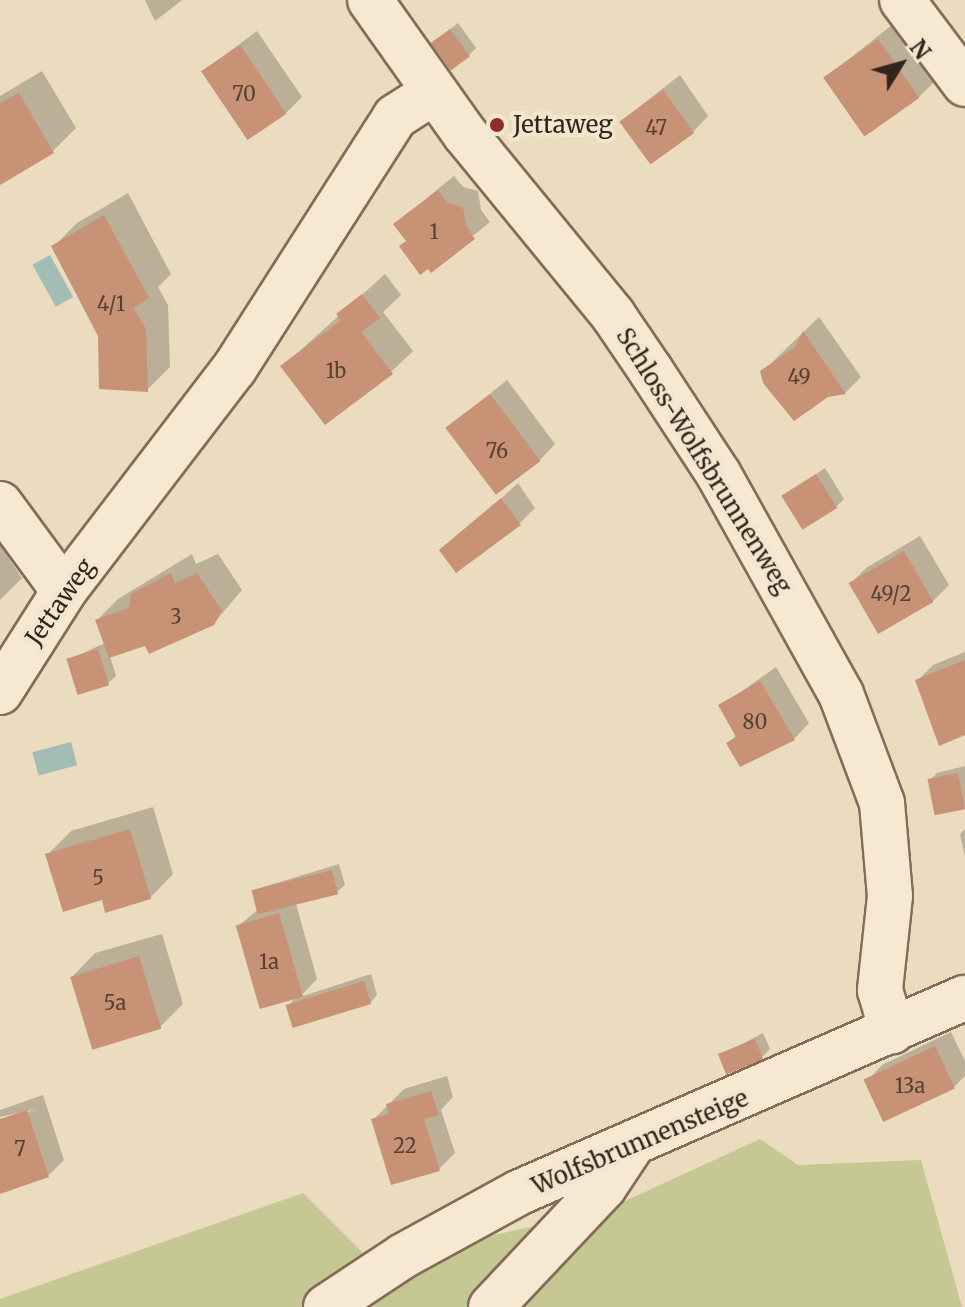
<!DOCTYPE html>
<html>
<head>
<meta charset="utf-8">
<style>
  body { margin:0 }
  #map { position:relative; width:965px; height:1307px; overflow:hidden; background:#ebdbbf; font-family:Merriweather,serif }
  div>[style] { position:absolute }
  .green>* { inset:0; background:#c6c894 }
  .water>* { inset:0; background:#a2bdb3; transform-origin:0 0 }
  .shadow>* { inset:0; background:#0003 }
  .building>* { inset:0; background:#c89276; transform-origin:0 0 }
  .roads { filter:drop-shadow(2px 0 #836c58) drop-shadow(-2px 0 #836c58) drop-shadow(0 2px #836c58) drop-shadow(0 -2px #836c58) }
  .minor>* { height:44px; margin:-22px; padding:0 22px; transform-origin:22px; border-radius:22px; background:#f7e9d1 }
  .dots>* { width:22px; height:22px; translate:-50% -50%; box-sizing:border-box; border:4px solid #f3e6ce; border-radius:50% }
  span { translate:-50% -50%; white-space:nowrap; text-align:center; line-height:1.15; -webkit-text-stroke:8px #f3e6ce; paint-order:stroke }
  .number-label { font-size:20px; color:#584032 }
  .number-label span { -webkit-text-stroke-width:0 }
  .poi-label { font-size:24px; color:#33251c }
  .left { translate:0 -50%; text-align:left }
  .street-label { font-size:24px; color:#33251c }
  .north { position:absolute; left:861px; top:24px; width:80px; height:80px; -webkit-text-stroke:6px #f3e6ce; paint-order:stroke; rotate:53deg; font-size:22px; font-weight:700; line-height:32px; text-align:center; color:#33251c }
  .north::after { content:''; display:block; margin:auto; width:28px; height:36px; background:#33251c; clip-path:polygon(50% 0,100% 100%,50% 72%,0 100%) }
</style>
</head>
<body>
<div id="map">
  <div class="green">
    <div style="clip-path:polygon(760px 1139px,798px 1165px,921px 1160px,962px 1307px,0 1307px,0 1299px,303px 1193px,371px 1261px,601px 1212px)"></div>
  </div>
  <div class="water">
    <div style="left:50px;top:255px;width:48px;height:20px;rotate:61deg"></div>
    <div style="left:71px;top:742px;width:24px;height:40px;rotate:75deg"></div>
  </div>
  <div class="shadow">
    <div style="clip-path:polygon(145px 0,182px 0,155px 21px)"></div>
    <div style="clip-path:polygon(902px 17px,942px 74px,919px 97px,825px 78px)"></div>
    <div style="clip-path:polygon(458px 23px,476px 48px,469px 55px,433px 43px)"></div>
    <div style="clip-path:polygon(257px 31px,302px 97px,286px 113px,203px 71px)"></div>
    <div style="clip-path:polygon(42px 71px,76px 128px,53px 151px,0 183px,0 96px)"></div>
    <div style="clip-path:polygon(680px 75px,708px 116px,693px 132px,621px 121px)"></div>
    <div style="clip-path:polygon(454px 176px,463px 187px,478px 191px,481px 210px,490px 222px,431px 270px,395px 224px)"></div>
    <div style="clip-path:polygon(128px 193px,171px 274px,158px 287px,168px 305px,170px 367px,147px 390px,100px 335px,54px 246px,77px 223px)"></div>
    <div style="clip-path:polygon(385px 274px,401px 295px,383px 312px,413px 351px,391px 372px,283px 366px)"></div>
    <div style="clip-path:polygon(819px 317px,861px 377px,846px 392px,828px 395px,762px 372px)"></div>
    <div style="clip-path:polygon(507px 380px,555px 444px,540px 460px,448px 428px)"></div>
    <div style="clip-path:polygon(825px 468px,844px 499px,836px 507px,783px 497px)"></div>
    <div style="clip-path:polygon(518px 483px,535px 508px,520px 523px,481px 517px)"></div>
    <div style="clip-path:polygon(920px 536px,949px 585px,933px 601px,851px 583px,866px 568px)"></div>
    <div style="clip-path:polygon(0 545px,22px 578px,0 600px)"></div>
    <div style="clip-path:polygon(192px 554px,196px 564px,218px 554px,242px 590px,213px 624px,110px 656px,116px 676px,108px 683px,70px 659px,105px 643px,97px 620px,118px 599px)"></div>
    <div style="clip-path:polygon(965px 652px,965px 733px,917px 681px,933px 665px)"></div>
    <div style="clip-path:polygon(776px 667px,809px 723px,794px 739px,729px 743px,737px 734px,721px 706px)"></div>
    <div style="clip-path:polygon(965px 766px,965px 807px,938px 814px,930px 780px,937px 773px)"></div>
    <div style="clip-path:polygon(153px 807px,173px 874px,150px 898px,103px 898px,48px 854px,71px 831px)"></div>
    <div style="clip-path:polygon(965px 829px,965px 857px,960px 834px)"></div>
    <div style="clip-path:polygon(339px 864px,345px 885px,337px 892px,296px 904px,317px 979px,300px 997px,371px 974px,377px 995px,370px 1003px,288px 1006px,297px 996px,238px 926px,260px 908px,256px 895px,263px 887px)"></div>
    <div style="clip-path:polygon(162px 934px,183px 1004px,160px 1027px,72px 977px,95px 953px)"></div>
    <div style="clip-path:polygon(951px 1032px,965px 1061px,965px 1076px,954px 1087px,886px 1120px,867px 1081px,882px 1065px)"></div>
    <div style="clip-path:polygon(763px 1033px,770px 1049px,762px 1057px,721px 1055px)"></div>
    <div style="clip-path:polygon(447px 1076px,453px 1097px,441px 1110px,455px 1153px,439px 1169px,373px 1120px,404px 1089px)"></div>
    <div style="clip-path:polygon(43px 1095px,64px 1160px,48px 1176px,0 1192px,0 1121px,37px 1109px,0 1117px,0 1110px)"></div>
  </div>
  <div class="building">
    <div style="left:450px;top:29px;width:34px;height:24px;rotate:54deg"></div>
    <div style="left:878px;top:39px;width:72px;height:67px;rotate:55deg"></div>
    <div style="left:240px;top:45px;width:83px;height:47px;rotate:56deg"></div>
    <div style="left:663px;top:90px;width:53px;height:54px;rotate:54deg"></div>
    <div style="clip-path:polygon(19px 93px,54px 153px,0 185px,0 103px)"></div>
    <div style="clip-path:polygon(438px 190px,447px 203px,463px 207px,466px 226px,475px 239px,431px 273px,428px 269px,420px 275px,399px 246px,406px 241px,393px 224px)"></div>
    <div style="clip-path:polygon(104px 215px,149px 298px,133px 308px,146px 329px,148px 392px,99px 389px,98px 336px,51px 246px)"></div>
    <div style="clip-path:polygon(362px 294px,380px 318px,361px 332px,393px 374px,325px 425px,280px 366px,341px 320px,336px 314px)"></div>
    <div style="clip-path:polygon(803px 331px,846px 394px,828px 397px,794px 421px,763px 383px,760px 371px,795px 347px)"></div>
    <div style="left:490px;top:394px;width:84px;height:56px;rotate:53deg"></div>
    <div style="left:816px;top:474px;width:40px;height:41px;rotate:58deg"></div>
    <div style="clip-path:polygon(501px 498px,521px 525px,456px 573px,439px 550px)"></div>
    <div style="left:904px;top:551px;width:59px;height:64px;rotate:60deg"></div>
    <div style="clip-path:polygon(171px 573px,175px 583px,197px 573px,222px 611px,214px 625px,149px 654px,145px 646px,109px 658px,95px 620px,129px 608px,131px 594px)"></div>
    <div style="left:98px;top:649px;width:38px;height:33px;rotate:73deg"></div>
    <div style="clip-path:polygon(965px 660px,965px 735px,939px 746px,915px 680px)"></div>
    <div style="clip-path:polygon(760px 681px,795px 740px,740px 767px,726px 743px,736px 737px,718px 705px)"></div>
    <div style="left:958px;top:773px;width:37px;height:31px;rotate:79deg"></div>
    <div style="clip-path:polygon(130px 829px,151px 899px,105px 913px,102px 900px,63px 912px,45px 854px)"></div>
    <div style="left:332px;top:870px;width:25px;height:83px;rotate:76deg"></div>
    <div style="left:279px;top:913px;width:87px;height:45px;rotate:74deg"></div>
    <div style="left:139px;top:956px;width:76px;height:72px;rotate:73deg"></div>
    <div style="left:364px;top:981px;width:24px;height:82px;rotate:73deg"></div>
    <div style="left:755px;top:1039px;width:22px;height:40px;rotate:68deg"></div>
    <div style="left:935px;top:1046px;width:47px;height:79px;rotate:65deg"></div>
    <div style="clip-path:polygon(431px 1091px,439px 1115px,424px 1119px,440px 1171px,391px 1185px,371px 1119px,389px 1114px,386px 1104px)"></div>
    <div style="clip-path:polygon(27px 1110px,49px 1177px,0 1194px,0 1119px)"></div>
  </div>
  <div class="roads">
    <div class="minor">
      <div style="left:370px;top:0;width:164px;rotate:54.7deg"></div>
      <div style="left:465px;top:134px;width:234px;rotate:50.7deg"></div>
      <div style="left:613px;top:315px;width:68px;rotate:55.8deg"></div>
      <div style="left:651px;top:371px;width:124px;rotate:56.8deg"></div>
      <div style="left:719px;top:475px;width:251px;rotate:60.9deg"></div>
      <div style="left:841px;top:694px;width:116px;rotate:69.4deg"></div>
      <div style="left:882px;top:803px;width:93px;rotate:85.1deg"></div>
      <div style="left:890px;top:896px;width:95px;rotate:96.1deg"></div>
      <div style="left:880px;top:990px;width:43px;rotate:73.7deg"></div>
      <div style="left:902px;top:0;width:105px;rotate:53.1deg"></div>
      <div style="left:0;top:504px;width:108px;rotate:53.7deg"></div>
      <div style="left:0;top:692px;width:120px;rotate:-57.6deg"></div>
      <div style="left:64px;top:591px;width:280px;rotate:-52.6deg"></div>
      <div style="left:234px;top:369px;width:299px;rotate:-57.4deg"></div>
      <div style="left:395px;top:117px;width:46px;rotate:-32.7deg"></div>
      <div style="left:326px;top:1307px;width:92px;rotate:-33.5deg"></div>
      <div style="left:403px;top:1256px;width:133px;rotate:-28.7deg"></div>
      <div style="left:520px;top:1192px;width:485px;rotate:-23.6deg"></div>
      <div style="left:491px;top:1307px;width:165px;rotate:-46.7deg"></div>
      <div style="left:604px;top:1187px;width:50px;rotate:-56.3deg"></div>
    </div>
  </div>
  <div class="dots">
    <div style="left:497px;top:125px;background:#8f2b33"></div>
  </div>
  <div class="number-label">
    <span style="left:244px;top:93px">70</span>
    <span style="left:656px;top:127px">47</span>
    <span style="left:434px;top:231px">1</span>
    <span style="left:111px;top:303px">4/1</span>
    <span style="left:336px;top:370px">1b</span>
    <span style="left:799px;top:376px">49</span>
    <span style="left:497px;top:450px">76</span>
    <span style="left:891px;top:593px">49/2</span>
    <span style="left:176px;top:616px">3</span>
    <span style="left:755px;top:721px">80</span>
    <span style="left:98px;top:877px">5</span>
    <span style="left:269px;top:961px">1a</span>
    <span style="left:115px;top:1002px">5a</span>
    <span style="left:910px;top:1085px">13a</span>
    <span style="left:405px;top:1145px">22</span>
    <span style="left:20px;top:1148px">7</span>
  </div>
  <div class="poi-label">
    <span class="left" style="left:513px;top:125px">Jettaweg</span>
  </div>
  <div class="street-label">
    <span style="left:704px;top:461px;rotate:58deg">Schloss-Wolfsbrunnenweg</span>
    <span style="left:60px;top:602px;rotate:-55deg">Jettaweg</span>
    <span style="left:640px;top:1142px;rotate:-23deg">Wolfsbrunnensteige</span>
  </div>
  <div class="north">N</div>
</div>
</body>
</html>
